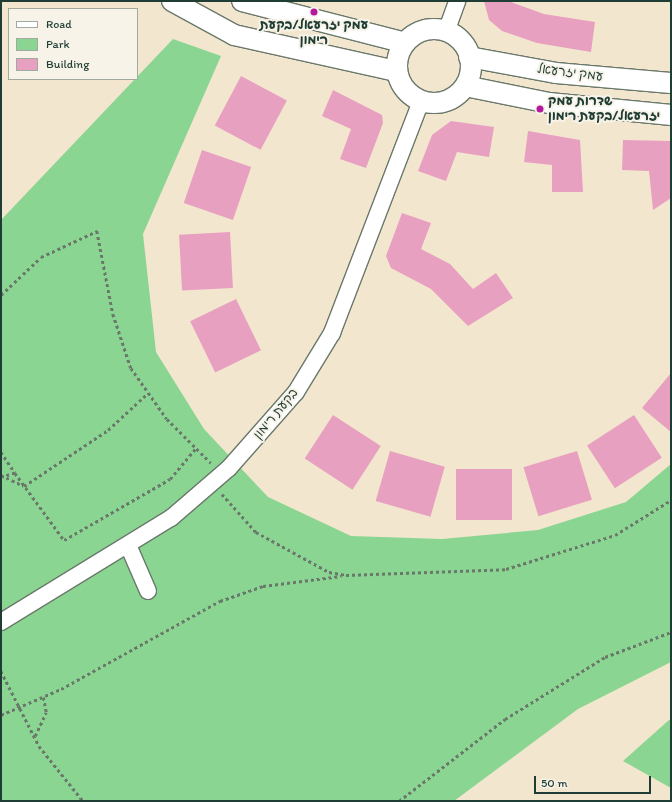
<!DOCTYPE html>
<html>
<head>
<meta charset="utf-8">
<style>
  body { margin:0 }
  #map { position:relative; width:672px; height:802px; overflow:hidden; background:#f3e6cf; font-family:Itim,"Playpen Sans Hebrew",sans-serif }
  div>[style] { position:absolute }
  .green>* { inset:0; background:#8ad591 }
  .building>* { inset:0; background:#e8a0c0; transform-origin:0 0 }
  .path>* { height:2.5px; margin-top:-1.25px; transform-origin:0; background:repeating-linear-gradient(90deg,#69786a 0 3px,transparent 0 6px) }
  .roads { filter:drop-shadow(1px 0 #69786a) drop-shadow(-1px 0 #69786a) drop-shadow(0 1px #69786a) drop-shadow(0 -1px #69786a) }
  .minor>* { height:16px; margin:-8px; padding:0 8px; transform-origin:8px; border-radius:8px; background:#fff }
  .major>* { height:20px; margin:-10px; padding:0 10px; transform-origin:10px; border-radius:10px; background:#fff }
  .major>.ring { margin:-10px; padding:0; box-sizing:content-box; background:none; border:20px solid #fff; border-radius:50% }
  .dots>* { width:11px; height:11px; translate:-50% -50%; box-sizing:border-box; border:2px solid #f7f3e8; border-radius:50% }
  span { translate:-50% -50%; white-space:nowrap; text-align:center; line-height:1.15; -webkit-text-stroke:4px #f7f3e8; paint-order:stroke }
  .poi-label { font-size:13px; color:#1f3d34; font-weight:700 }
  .left { translate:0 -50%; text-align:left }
  .street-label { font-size:13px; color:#1f3d34 }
  .frame { position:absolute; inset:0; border:2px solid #1f3d34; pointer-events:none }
  .legend { position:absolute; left:8px; top:8px; width:130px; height:72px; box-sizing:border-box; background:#f7f3e8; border:1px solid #a1aaa0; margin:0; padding:5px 7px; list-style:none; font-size:12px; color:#1f3d34 }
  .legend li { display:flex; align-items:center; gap:8px; height:20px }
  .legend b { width:20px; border:1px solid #a1aaa0 }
  .scale { position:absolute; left:534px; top:776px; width:117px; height:18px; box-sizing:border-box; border:2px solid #1f3d34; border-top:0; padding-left:5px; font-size:12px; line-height:14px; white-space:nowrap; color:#1f3d34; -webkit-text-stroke:3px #f7f3e8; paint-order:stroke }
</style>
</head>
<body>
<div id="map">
  <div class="green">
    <div style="clip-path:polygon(173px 39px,221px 56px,143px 234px,156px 352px,204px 429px,268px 497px,351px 536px,442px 539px,538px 530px,626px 502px,671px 464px,671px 662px,578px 709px,454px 801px,1px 801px,1px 220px)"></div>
    <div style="clip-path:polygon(669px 720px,671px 720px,671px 788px,623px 761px)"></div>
  </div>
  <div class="building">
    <div style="clip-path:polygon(484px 1px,508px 1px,544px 14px,595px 22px,591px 52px,537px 43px,502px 31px,489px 20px)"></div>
    <div style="left:241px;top:76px;width:52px;height:56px;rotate:28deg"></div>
    <div style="clip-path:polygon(333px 90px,382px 115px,383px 123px,366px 168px,340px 159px,351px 129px,322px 116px)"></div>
    <div style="clip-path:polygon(451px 121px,494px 127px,489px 157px,457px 152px,446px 181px,418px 171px,432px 135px)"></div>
    <div style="clip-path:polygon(528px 131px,580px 140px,583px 192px,552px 192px,552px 165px,524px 162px)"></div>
    <div style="clip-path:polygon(623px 140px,671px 141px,671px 198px,653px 210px,649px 171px,622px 170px)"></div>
    <div style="left:202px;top:150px;width:52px;height:56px;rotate:19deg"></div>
    <div style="clip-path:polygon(402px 213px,431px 223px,421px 249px,450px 264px,473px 289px,496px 273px,513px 298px,468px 326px,431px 289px,391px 268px,386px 256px)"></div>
    <div style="left:230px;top:232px;width:56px;height:51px;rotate:87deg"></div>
    <div style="left:236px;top:299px;width:57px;height:51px;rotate:64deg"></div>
    <div style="clip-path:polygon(671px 373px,671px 432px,642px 408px)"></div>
    <div style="left:333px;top:415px;width:57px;height:52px;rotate:33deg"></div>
    <div style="left:634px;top:415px;width:51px;height:56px;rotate:57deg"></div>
    <div style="left:390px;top:451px;width:57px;height:52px;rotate:16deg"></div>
    <div style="left:577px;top:451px;width:51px;height:56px;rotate:73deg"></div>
    <div style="left:456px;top:469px;width:56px;height:51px"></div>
  </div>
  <div class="path">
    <div style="left:1px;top:295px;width:55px;rotate:-43.5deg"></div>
    <div style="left:41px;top:257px;width:62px;rotate:-24.9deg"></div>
    <div style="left:97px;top:231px;width:85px;rotate:79.1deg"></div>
    <div style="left:113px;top:314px;width:57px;rotate:71.6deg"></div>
    <div style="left:131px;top:368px;width:62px;rotate:54.8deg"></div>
    <div style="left:167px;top:419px;width:62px;rotate:45deg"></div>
    <div style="left:1px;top:452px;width:25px;rotate:56deg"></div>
    <div style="left:15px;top:473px;width:13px;rotate:162deg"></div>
    <div style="left:15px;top:473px;width:83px;rotate:53.8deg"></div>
    <div style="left:64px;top:540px;width:122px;rotate:-29.9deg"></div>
    <div style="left:170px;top:479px;width:40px;rotate:-50deg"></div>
    <div style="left:1px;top:475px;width:25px;rotate:26deg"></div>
    <div style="left:24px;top:486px;width:101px;rotate:-33.7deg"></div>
    <div style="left:108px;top:430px;width:54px;rotate:-42.8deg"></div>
    <div style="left:222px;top:494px;width:51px;rotate:48.2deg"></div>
    <div style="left:256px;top:532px;width:83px;rotate:28.7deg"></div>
    <div style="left:329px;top:572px;width:17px;rotate:10deg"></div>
    <div style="left:346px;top:575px;width:160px;rotate:-2.1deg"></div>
    <div style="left:506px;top:569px;width:114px;rotate:-17.3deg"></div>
    <div style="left:615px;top:535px;width:66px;rotate:-32deg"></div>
    <div style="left:1px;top:671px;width:84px;rotate:63.1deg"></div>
    <div style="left:39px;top:746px;width:70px;rotate:51.3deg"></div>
    <div style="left:1px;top:715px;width:65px;rotate:-23.4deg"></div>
    <div style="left:61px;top:689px;width:182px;rotate:-29deg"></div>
    <div style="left:220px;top:601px;width:46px;rotate:-19.2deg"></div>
    <div style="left:263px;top:586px;width:79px;rotate:-7.3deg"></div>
    <div style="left:35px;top:736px;width:26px;rotate:-65deg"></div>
    <div style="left:46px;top:712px;width:15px;rotate:-101deg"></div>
    <div style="left:399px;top:801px;width:134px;rotate:-37.7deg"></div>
    <div style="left:505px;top:719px;width:118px;rotate:-31.8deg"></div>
    <div style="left:605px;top:657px;width:71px;rotate:-20.7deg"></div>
  </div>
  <div class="roads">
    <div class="minor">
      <div style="left:446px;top:32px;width:33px;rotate:-70deg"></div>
      <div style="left:128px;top:545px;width:50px;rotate:66.5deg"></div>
      <div style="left:1px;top:622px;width:199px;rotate:-31.5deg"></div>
      <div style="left:171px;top:518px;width:77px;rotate:-40.8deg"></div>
      <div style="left:229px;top:468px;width:101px;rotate:-48.6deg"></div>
      <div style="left:296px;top:392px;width:69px;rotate:-58.6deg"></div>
      <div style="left:332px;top:333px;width:248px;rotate:-69deg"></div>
    </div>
    <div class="major">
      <div style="left:172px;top:1px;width:71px;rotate:28.7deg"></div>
      <div style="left:234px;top:35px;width:167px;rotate:12.5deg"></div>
      <div style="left:242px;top:1px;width:168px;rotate:14.4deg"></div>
      <div class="ring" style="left:397px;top:29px;width:54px;height:54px"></div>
      <div style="left:469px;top:57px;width:88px;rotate:10.4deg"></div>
      <div style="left:556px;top:73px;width:115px;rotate:5deg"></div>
      <div style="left:465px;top:86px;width:86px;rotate:11.4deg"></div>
      <div style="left:549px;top:103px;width:123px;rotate:5.6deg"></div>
    </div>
  </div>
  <div class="dots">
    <div style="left:314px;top:12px;background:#b5179e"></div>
    <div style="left:540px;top:109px;background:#b5179e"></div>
  </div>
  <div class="poi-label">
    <span style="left:314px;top:33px">עמק יזרעאל/בקעת<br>רימון</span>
    <span class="left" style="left:548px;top:109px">שדרות עמק<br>יזרעאל/בקעת רימון</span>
  </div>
  <div class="street-label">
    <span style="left:570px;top:73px;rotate:7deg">עמק יזרעאל</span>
    <span style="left:276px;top:414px;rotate:-50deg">בקעת רימון</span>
  </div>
  <div class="frame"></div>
  <ul class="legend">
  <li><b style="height:5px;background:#fff"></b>Road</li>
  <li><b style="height:11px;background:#8ad591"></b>Park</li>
  <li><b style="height:11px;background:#e8a0c0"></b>Building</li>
  </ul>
  <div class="scale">50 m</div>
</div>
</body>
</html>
